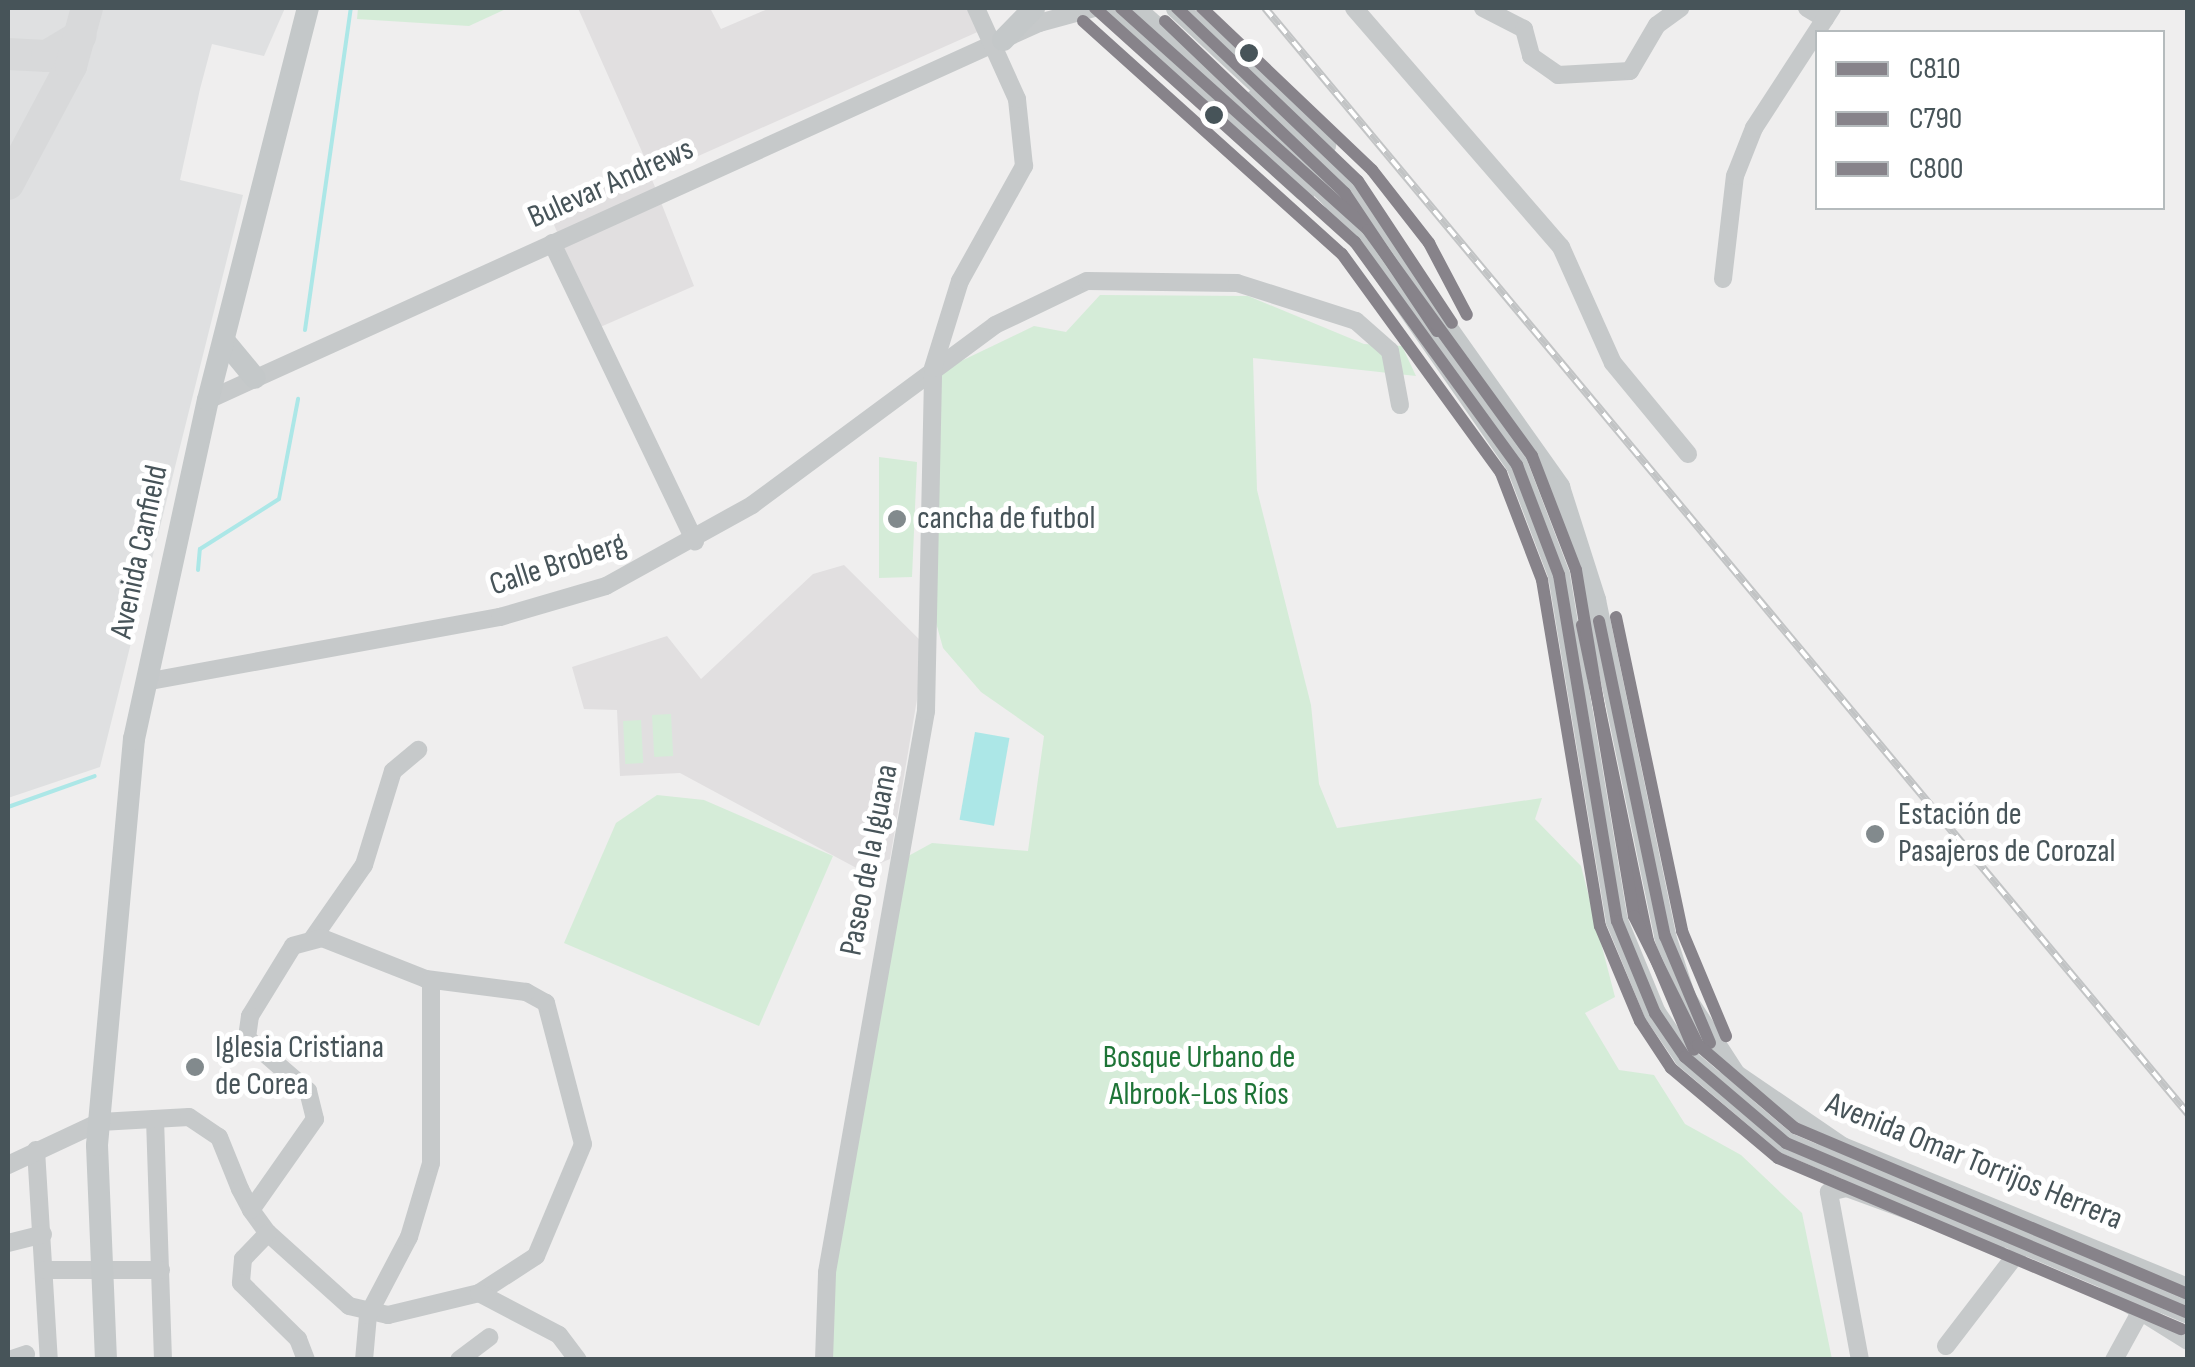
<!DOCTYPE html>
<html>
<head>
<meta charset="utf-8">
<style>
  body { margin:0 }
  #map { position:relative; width:2195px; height:1367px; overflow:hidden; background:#efeeee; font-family:"Sofia Sans Condensed",sans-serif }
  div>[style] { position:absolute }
  .education>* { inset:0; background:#e1dfe0 }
  .airport>* { inset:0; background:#dfe0e1 }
  .green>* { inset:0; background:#d5ecd8; transform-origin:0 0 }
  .water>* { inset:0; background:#ace7e7; transform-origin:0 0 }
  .stream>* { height:4px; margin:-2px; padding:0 2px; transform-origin:2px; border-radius:2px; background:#ace7e7 }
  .taxiway>* { height:32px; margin:-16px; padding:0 16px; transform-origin:16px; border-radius:16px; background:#d8d9da }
  .minor>* { height:18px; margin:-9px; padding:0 9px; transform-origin:9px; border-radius:9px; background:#c6c9ca }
  .major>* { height:22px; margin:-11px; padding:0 11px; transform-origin:11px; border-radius:11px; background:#c4c8c9 }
  .rail>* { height:8px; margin-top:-4px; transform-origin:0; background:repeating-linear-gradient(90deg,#fff 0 11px,#c2c4c5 0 22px); box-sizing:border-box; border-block:2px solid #c2c4c5 }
  .major-bridge>* { height:22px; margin:-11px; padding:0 11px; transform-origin:11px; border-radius:11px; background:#c4c8c9 }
  .bus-1>* { height:12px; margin:-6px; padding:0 6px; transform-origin:6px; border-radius:6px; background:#87838a }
  .bus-2>* { height:12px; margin:-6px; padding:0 6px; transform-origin:6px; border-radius:6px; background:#87838a }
  .bus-3>* { height:12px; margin:-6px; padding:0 6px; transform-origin:6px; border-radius:6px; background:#87838a }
  .dots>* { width:28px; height:28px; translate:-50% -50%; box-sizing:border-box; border:5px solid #fff; border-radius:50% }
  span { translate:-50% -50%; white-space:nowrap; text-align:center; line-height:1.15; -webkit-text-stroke:10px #fff; paint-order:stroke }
  .street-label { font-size:32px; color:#475459 }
  .poi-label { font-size:32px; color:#475459 }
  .left { translate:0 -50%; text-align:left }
  .park-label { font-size:32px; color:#1e7437 }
  .frame { position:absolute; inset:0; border:10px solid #475459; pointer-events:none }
  .legend { position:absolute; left:1815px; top:30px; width:350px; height:180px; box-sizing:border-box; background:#fff; border:2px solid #b5bbbd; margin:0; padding:12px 18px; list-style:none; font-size:30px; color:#475459 }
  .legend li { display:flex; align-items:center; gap:20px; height:50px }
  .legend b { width:50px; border:2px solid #b5bbbd }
</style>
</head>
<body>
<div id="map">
  <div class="education">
    <div style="clip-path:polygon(578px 8px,710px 8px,721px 29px,770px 8px,982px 8px,991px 26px,651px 177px,694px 286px,598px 328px,546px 206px,647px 163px)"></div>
    <div style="clip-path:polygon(844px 565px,926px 646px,890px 859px,862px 871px,680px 773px,620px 776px,617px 710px,584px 709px,572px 667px,667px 636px,701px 679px,813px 574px)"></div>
  </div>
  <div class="airport">
    <div style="clip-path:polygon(8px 8px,285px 8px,264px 56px,212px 44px,200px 89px,180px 180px,243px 195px,100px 767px,8px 798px)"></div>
  </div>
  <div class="green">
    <div style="clip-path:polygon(358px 8px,508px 8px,469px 26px,357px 19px)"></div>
    <div style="clip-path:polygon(1100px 295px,1248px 296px,1364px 344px,1402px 346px,1416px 376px,1253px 358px,1257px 490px,1311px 705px,1319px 784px,1337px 828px,1542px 798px,1535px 819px,1581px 866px,1615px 997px,1585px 1013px,1619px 1070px,1654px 1075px,1685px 1124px,1741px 1155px,1802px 1213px,1832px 1359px,827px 1360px,827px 1278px,901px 860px,932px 843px,1028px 851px,1044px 736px,981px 692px,943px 648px,932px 608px,932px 375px,1034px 326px,1066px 332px)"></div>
    <div style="clip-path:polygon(879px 457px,917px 462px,912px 577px,879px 578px)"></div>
    <div style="left:671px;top:714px;width:42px;height:19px;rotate:87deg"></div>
    <div style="left:641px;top:720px;width:43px;height:18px;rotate:87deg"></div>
    <div style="clip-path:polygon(657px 795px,704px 800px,833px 856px,759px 1026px,564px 943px,616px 823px)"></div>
  </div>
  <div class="water">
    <div style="left:975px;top:732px;width:35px;height:89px;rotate:10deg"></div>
  </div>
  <div class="stream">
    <div style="left:305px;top:330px;width:325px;rotate:-81.9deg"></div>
    <div style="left:198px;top:570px;width:21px;rotate:-85deg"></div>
    <div style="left:200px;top:549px;width:93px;rotate:-32.3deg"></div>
    <div style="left:279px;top:499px;width:102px;rotate:-79.2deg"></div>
    <div style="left:8px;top:807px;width:92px;rotate:-19.6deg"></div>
  </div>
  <div class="taxiway">
    <div style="left:8px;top:54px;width:39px;rotate:3deg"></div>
    <div style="left:47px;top:56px;width:39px;rotate:-31deg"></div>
    <div style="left:8px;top:184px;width:134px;rotate:-61.9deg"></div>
    <div style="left:71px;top:66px;width:60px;rotate:-74.6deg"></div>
  </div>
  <div class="minor">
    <div style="left:1354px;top:8px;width:316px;rotate:49.1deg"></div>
    <div style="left:1561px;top:247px;width:127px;rotate:65.9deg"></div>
    <div style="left:1613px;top:363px;width:118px;rotate:50.5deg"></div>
    <div style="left:1483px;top:8px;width:46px;rotate:27.1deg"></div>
    <div style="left:1524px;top:29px;width:28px;rotate:75deg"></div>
    <div style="left:1531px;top:56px;width:33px;rotate:35deg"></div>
    <div style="left:1558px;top:75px;width:72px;rotate:-3.2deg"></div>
    <div style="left:1630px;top:71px;width:53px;rotate:-59.6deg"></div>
    <div style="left:1657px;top:25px;width:29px;rotate:-36deg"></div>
    <div style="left:1807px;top:8px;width:21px;rotate:31deg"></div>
    <div style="left:552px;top:243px;width:331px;rotate:64.4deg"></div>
    <div style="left:1723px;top:279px;width:104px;rotate:-83.4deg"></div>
    <div style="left:1735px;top:176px;width:52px;rotate:-68.4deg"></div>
    <div style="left:1754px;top:128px;width:143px;rotate:-57deg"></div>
    <div style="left:208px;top:400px;width:913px;rotate:-24.4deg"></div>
    <div style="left:1039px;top:23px;width:57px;rotate:-15.3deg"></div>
    <div style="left:145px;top:682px;width:361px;rotate:-10.4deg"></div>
    <div style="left:500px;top:617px;width:110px;rotate:-16.3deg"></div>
    <div style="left:606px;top:586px;width:167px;rotate:-29deg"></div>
    <div style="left:752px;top:505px;width:302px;rotate:-36.5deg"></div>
    <div style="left:995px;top:325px;width:102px;rotate:-25.6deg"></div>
    <div style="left:1087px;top:281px;width:150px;rotate:0.8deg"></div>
    <div style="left:1237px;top:283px;width:125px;rotate:17.7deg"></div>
    <div style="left:1356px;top:321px;width:45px;rotate:41.4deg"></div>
    <div style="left:1390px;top:351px;width:55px;rotate:79.5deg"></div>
    <div style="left:313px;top:938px;width:89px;rotate:-55.1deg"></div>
    <div style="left:364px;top:865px;width:98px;rotate:-72.9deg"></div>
    <div style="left:393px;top:771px;width:33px;rotate:-40deg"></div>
    <div style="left:155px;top:1119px;width:241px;rotate:88.1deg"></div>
    <div style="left:36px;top:1150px;width:210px;rotate:86.5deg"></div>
    <div style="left:8px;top:1165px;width:102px;rotate:-25.1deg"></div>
    <div style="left:100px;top:1122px;width:89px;rotate:-3.2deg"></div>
    <div style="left:189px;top:1117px;width:36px;rotate:34deg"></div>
    <div style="left:219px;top:1137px;width:56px;rotate:68deg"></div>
    <div style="left:240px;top:1189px;width:24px;rotate:62deg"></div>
    <div style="left:251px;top:1210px;width:29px;rotate:54deg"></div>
    <div style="left:268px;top:1233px;width:109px;rotate:42deg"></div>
    <div style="left:349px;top:1306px;width:40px;rotate:13deg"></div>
    <div style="left:388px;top:1315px;width:94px;rotate:-13.6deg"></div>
    <div style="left:479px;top:1293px;width:68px;rotate:-33deg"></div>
    <div style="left:536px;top:1256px;width:121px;rotate:-67.2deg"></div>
    <div style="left:583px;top:1144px;width:146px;rotate:-104.7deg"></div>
    <div style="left:546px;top:1003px;width:23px;rotate:-151deg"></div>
    <div style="left:526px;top:992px;width:101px;rotate:-172.6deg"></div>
    <div style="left:426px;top:979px;width:112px;rotate:-158.5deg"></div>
    <div style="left:322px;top:938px;width:30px;rotate:165deg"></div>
    <div style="left:293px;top:946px;width:82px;rotate:121.6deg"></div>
    <div style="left:250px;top:1016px;width:22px;rotate:98deg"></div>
    <div style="left:247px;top:1038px;width:81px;rotate:41deg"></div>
    <div style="left:308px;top:1091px;width:29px;rotate:76deg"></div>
    <div style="left:315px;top:1119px;width:111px;rotate:125.1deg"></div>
    <div style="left:268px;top:1233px;width:36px;rotate:134deg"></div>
    <div style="left:243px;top:1259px;width:24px;rotate:95deg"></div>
    <div style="left:241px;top:1283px;width:80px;rotate:44.5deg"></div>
    <div style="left:298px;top:1339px;width:22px;rotate:69deg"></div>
    <div style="left:8px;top:1243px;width:36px;rotate:-14deg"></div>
    <div style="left:45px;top:1270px;width:116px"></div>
    <div style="left:2108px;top:1291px;width:94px;rotate:32deg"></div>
    <div style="left:479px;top:1293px;width:90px;rotate:27.7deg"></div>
    <div style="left:559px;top:1335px;width:31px;rotate:53deg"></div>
    <div style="left:1946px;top:1346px;width:120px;rotate:-52.5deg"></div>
    <div style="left:9px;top:1360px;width:18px;rotate:-19deg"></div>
    <div style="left:364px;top:1360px;width:45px;rotate:-84.9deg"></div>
    <div style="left:368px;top:1315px;width:88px;rotate:-62.3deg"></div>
    <div style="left:409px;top:1237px;width:77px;rotate:-73.4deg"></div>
    <div style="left:431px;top:1163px;width:183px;rotate:-90deg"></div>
    <div style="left:459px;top:1360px;width:38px;rotate:-37deg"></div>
    <div style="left:824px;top:1360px;width:88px;rotate:-88deg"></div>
    <div style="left:827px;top:1272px;width:570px;rotate:-79.99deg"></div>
    <div style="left:926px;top:711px;width:343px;rotate:-88.8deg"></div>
    <div style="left:933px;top:368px;width:91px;rotate:-72.8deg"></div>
    <div style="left:960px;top:281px;width:132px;rotate:-60.9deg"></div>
    <div style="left:1024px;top:166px;width:67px;rotate:-96deg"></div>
    <div style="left:1017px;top:99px;width:100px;rotate:-114.3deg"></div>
    <div style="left:1860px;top:1360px;width:171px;rotate:-100.5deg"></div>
    <div style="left:1829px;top:1192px;width:18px;rotate:-13deg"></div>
    <div style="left:1847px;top:1188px;width:160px;rotate:20.1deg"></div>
    <div style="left:2114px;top:1360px;width:60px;rotate:-61.3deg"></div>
  </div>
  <div class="major">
    <div style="left:1106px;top:8px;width:270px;rotate:42.6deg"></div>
    <div style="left:1177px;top:8px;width:202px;rotate:42.8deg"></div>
    <div style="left:1155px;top:27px;width:246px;rotate:44deg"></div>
    <div style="left:1332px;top:198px;width:325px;rotate:55.3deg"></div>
    <div style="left:1517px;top:465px;width:118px;rotate:69.1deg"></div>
    <div style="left:1559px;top:575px;width:351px;rotate:80.5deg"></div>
    <div style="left:1617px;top:921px;width:100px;rotate:67.6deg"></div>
    <div style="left:1655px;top:1013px;width:53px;rotate:55.7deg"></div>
    <div style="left:1685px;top:1057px;width:133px;rotate:40.4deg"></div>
    <div style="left:1786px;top:1143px;width:436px;rotate:22.9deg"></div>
    <div style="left:1003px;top:40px;width:45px;rotate:-45.9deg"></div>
    <div style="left:1256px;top:100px;width:129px;rotate:44.1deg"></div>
    <div style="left:1349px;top:190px;width:364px;rotate:54.7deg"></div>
    <div style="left:1559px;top:487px;width:119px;rotate:72.3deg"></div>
    <div style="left:1595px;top:600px;width:343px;rotate:78.2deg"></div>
    <div style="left:1665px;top:936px;width:65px;rotate:72.1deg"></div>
    <div style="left:1685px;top:998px;width:92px;rotate:57deg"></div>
    <div style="left:1735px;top:1075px;width:130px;rotate:34.3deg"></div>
    <div style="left:1842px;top:1148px;width:374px;rotate:22.2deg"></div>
    <div style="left:226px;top:343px;width:45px;rotate:50.4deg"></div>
    <div style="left:106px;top:1360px;width:215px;rotate:-92.4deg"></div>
    <div style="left:97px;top:1145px;width:408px;rotate:-84.8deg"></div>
    <div style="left:134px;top:739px;width:347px;rotate:-77.7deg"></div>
    <div style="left:208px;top:400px;width:405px;rotate:-75.7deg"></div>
  </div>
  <div class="rail">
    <div style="left:1265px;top:8px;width:1441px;rotate:50.15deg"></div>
  </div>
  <div class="major-bridge">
    <div style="left:1134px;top:8px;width:28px;rotate:42deg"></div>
  </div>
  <div class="bus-1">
    <div style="left:1095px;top:8px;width:350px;rotate:42deg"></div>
    <div style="left:1355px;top:242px;width:276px;rotate:54deg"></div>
    <div style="left:1517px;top:465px;width:118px;rotate:69.1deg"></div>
    <div style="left:1559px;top:575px;width:351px;rotate:80.5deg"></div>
    <div style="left:1617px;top:921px;width:100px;rotate:67.6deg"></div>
    <div style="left:1655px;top:1013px;width:53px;rotate:55.7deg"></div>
    <div style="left:1685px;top:1057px;width:133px;rotate:40.4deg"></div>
    <div style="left:1786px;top:1143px;width:436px;rotate:22.9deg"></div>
    <div style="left:1177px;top:8px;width:250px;rotate:43.7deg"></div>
    <div style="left:1358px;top:181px;width:170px;rotate:56.5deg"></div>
    <div style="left:1599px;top:621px;width:322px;rotate:78.2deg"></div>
    <div style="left:1665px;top:936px;width:116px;rotate:67.2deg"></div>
  </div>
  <div class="bus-2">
    <div style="left:1083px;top:21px;width:348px;rotate:42deg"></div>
    <div style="left:1342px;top:254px;width:271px;rotate:54deg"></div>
    <div style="left:1501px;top:473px;width:115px;rotate:69deg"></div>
    <div style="left:1542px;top:580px;width:351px;rotate:80.5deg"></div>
    <div style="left:1600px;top:926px;width:103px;rotate:67.2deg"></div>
    <div style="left:1640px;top:1021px;width:56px;rotate:56.6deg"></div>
    <div style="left:1671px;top:1068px;width:140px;rotate:40.1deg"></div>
    <div style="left:1778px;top:1158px;width:438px;rotate:23deg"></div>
    <div style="left:1165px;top:21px;width:249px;rotate:43.7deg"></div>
    <div style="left:1345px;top:193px;width:166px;rotate:56.3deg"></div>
    <div style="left:1582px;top:625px;width:323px;rotate:78.2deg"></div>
    <div style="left:1648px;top:941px;width:118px;rotate:67.1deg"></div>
  </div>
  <div class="bus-3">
    <div style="left:1121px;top:8px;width:332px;rotate:41.9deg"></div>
    <div style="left:1368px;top:230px;width:279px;rotate:54deg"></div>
    <div style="left:1532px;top:456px;width:122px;rotate:68.9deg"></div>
    <div style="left:1576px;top:570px;width:351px;rotate:80.5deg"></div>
    <div style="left:1634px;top:916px;width:144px;rotate:63.6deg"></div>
    <div style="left:1698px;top:1045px;width:128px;rotate:40.6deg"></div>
    <div style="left:1795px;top:1128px;width:427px;rotate:22.9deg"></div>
    <div style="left:1202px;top:8px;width:235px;rotate:43.6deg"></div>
    <div style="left:1372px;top:170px;width:93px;rotate:52deg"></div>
    <div style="left:1429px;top:243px;width:81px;rotate:62.2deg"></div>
    <div style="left:1616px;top:617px;width:321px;rotate:78.1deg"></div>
    <div style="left:1682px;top:931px;width:114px;rotate:67.3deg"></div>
  </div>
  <div class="dots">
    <div style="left:1249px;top:53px;background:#475459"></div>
    <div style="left:1214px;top:115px;background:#475459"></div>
    <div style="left:897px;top:519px;background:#828a8d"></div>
    <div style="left:1875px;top:834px;background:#828a8d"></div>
    <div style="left:195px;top:1067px;background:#828a8d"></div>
  </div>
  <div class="street-label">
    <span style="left:611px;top:184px;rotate:-24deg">Bulevar Andrews</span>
    <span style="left:140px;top:552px;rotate:-78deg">Avenida Canfield</span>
    <span style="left:558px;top:565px;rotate:-18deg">Calle Broberg</span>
    <span style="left:870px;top:860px;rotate:-79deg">Paseo de la Iguana</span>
    <span style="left:1974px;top:1162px;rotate:22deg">Avenida Omar Torrijos Herrera</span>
  </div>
  <div class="poi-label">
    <span class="left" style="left:917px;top:519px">cancha de futbol</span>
    <span class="left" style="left:1898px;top:834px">Estación de<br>Pasajeros de Corozal</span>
    <span class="left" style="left:215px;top:1067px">Iglesia Cristiana<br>de Corea</span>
  </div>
  <div class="park-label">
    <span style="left:1199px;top:1077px">Bosque Urbano de<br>Albrook-Los Ríos</span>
  </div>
  <div class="frame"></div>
  <ul class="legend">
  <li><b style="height:12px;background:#87838a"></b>C810</li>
  <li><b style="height:12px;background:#87838a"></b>C790</li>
  <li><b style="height:12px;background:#87838a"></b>C800</li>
  </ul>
</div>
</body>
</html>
